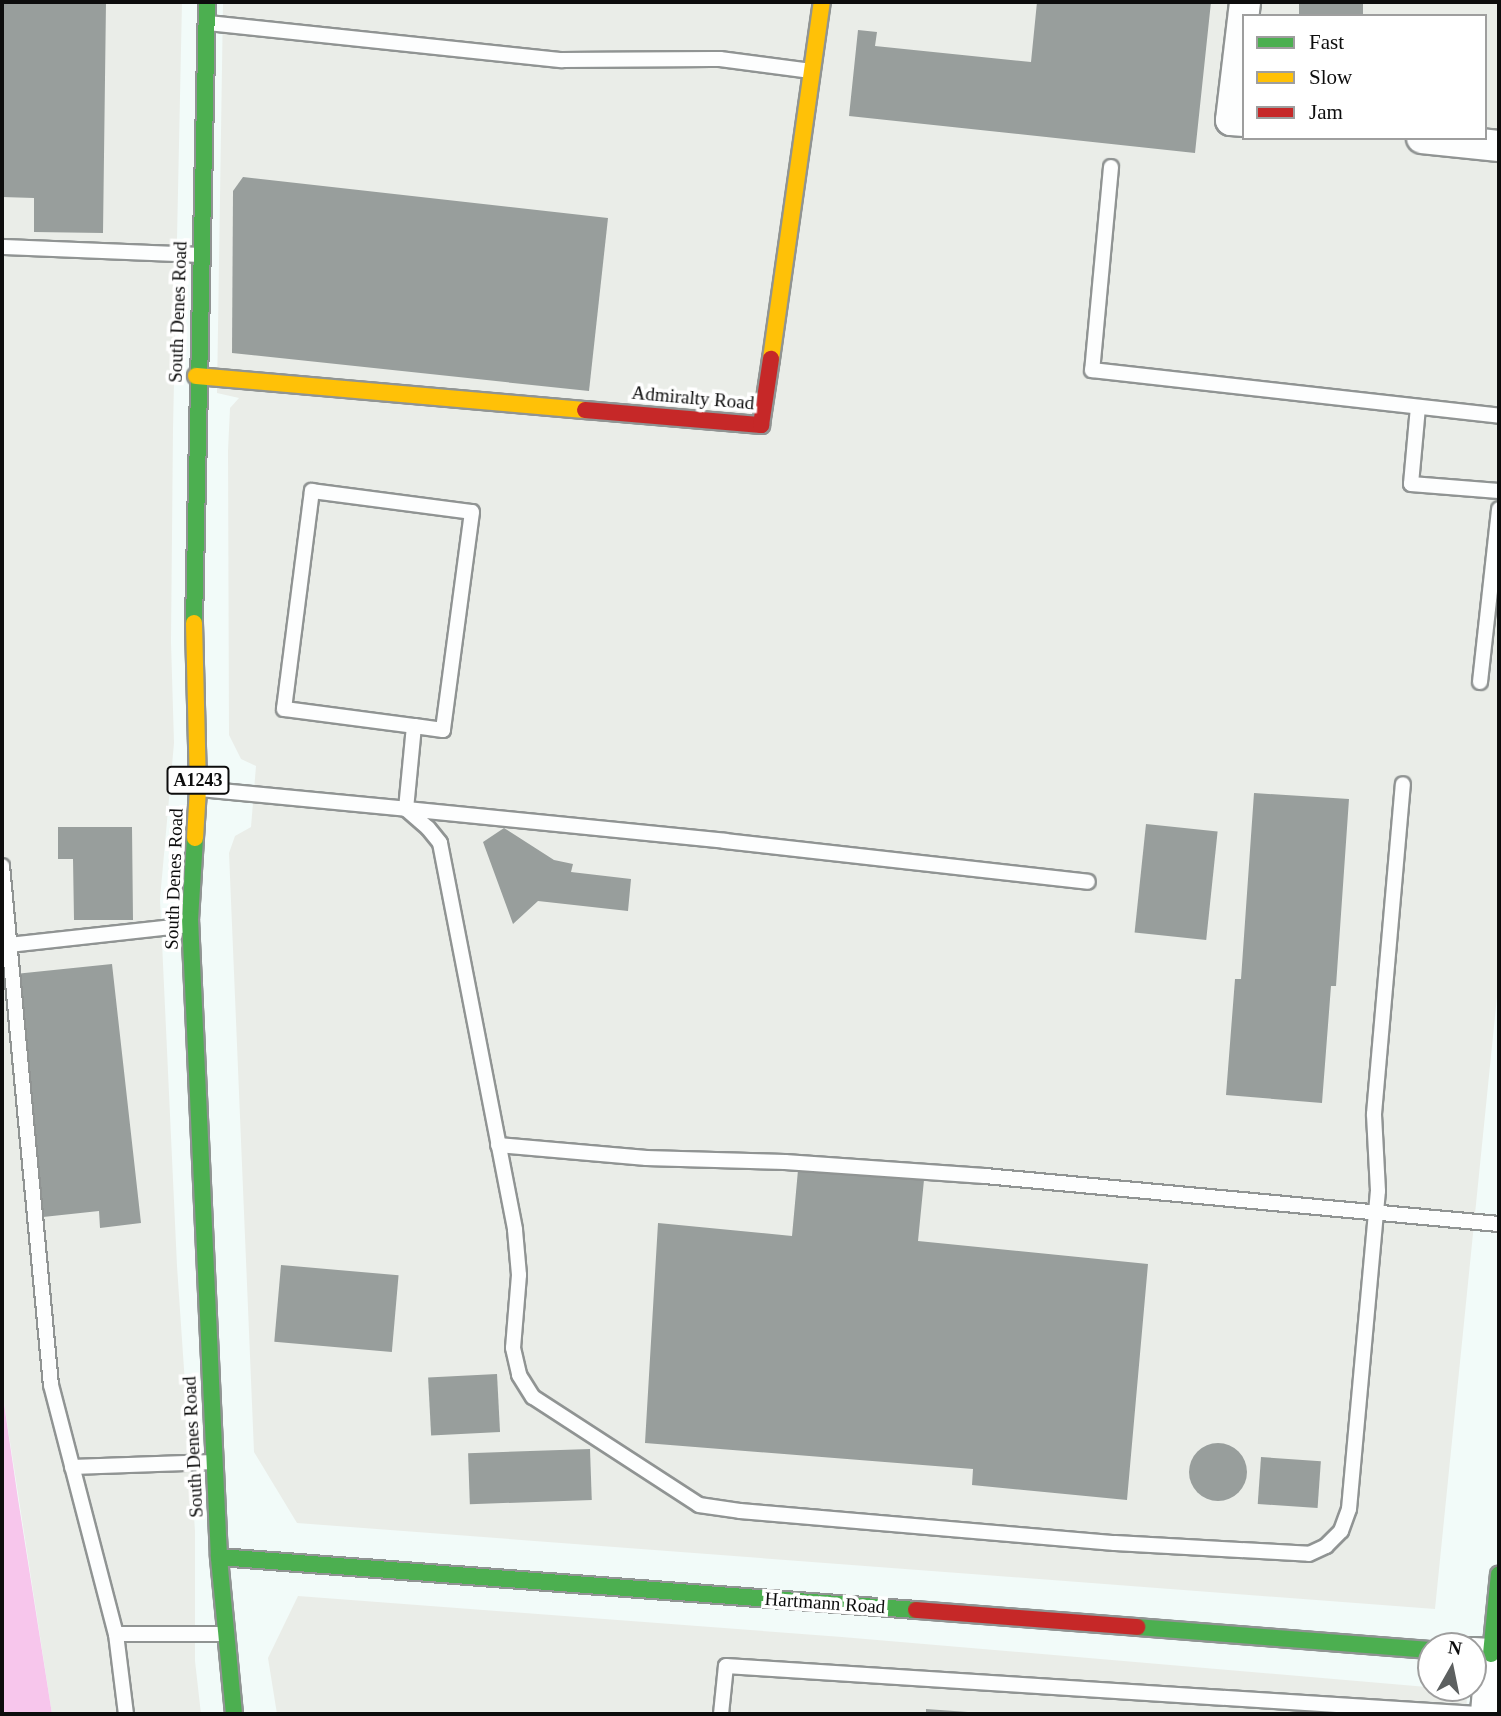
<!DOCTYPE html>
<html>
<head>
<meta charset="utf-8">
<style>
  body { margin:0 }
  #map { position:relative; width:1501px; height:1716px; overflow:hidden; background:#f2fbf9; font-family:"Times New Roman",serif }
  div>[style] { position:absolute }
  .industrial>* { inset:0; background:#eaede8 }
  .water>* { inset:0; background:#f7c6ec }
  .building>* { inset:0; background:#989e9c; transform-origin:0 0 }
  .round { border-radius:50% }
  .roads { filter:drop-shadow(2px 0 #909493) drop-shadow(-2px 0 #909493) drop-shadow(0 2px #909493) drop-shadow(0 -2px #909493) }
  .lane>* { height:14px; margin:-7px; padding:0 7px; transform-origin:7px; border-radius:7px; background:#fdfefe }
  .street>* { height:30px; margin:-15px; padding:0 15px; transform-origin:15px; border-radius:15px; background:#fdfefe }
  .fast>* { height:16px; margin:-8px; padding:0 8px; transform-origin:8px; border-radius:8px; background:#4caf50 }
  .slow>* { height:16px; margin:-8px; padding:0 8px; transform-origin:8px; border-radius:8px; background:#ffc107 }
  .jam>* { height:16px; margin:-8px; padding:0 8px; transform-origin:8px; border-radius:8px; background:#c62828 }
  span { translate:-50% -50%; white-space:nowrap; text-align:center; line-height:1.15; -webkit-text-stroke:7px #fff; paint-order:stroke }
  .shield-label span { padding:2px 5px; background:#fff; border:2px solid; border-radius:5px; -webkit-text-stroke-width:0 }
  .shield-label { font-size:18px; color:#0d0d0d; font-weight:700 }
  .street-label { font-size:19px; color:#0d0d0d }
  .frame { position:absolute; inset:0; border:4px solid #0d0d0d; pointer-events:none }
  .legend { position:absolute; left:1242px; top:14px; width:245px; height:126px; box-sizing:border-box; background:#fff; border:2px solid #9e9e9e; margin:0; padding:9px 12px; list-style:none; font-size:21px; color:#0d0d0d }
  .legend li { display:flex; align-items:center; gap:14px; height:35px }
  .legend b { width:35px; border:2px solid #9e9e9e }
  .north { position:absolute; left:1417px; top:1632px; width:70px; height:70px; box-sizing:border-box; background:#fff; border:2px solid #9e9e9e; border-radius:50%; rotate:9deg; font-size:19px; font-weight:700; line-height:28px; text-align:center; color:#0d0d0d }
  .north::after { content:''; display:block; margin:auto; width:24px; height:32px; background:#5d6060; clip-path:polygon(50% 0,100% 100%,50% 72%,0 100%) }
</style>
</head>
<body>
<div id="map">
  <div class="industrial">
    <div style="clip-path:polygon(2px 2px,182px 2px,173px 429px,171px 642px,174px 743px,160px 899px,177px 1266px,195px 1531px,195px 1661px,201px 1714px,52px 1714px,2px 1390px)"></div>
    <div style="clip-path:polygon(evenodd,223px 2px,1499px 2px,1499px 977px,1435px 1609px,297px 1523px,254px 1452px,229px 853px,235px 836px,251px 827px,256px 766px,241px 759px,229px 735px,228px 451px,230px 408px,239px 398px,217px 393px,223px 2px,1244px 16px,1485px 16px,1485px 138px,1244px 138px,1244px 16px)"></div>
    <div style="clip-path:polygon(298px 1596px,842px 1637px,1427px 1687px,1467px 1697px,1466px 1714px,277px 1714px,268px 1658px)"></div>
  </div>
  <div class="water">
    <div style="clip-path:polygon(2px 1390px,18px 1499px,52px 1714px,2px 1714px)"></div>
  </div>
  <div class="building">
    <div style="clip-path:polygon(2px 2px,106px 2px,103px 233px,34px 232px,34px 198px,2px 197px)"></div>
    <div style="clip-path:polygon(1037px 2px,1211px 2px,1195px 153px,849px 116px,858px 30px,877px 32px,875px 46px,1031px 62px)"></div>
    <div style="left:1299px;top:2px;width:64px;height:14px"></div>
    <div style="clip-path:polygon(243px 177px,608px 218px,589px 391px,232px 353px,233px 191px)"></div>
    <div style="clip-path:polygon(1254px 793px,1349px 799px,1336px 986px,1331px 986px,1322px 1103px,1226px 1095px,1235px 979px,1241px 979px)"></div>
    <div style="left:1146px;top:824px;width:72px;height:109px;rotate:6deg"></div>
    <div style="clip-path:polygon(58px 827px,132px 827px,133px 920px,74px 920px,73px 859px,58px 859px)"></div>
    <div style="clip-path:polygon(504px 828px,554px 860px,573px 864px,571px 872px,631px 879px,628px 911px,538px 901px,513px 924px,483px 842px)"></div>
    <div style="clip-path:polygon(112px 964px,141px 1223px,100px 1228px,99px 1211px,43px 1217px,15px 974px)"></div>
    <div style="clip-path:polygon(798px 1170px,924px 1180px,918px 1241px,1148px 1264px,1127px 1500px,972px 1485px,973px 1469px,645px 1443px,658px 1223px,792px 1236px)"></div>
    <div style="left:281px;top:1265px;width:118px;height:77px;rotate:5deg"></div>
    <div style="left:497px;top:1374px;width:58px;height:69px;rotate:87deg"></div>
    <div class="round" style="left:1189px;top:1443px;width:58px;height:58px"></div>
    <div style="left:590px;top:1449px;width:51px;height:122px;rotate:88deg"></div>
    <div style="left:1261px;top:1457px;width:60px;height:47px;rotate:4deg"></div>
    <div style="clip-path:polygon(926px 1709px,968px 1712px,968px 1714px,926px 1714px)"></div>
  </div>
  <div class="roads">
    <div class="lane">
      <div style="left:208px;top:23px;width:356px;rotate:6deg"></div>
      <div style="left:562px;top:60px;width:158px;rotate:-0.4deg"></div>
      <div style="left:720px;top:59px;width:92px;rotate:7.5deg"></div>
      <div style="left:1111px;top:167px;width:204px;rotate:95.3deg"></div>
      <div style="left:1092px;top:370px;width:410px;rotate:6.4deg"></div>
      <div style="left:2px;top:247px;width:198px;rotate:2.3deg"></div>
      <div style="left:1418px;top:407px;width:77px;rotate:95.2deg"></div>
      <div style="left:1411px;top:484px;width:88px;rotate:4.5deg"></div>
      <div style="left:1480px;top:682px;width:174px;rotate:-83.7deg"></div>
      <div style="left:414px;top:726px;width:131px;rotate:-172.5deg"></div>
      <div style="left:284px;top:709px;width:220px;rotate:-82.7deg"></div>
      <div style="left:312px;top:491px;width:161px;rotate:7.5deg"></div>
      <div style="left:472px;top:512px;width:220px;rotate:97.6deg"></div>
      <div style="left:443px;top:730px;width:29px;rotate:-172deg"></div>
      <div style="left:414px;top:726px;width:83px;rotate:95.5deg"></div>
      <div style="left:406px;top:809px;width:321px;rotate:5.7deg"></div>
      <div style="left:725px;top:841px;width:365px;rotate:6.4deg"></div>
      <div style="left:200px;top:789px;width:207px;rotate:5.5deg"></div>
      <div style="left:406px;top:809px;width:29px;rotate:41deg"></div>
      <div style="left:428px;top:828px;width:19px;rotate:51deg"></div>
      <div style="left:440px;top:843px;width:394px;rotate:79deg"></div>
      <div style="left:515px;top:1230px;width:45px;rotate:84.9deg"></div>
      <div style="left:519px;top:1275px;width:73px;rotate:94.7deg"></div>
      <div style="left:513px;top:1348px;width:28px;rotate:77deg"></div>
      <div style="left:519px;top:1375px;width:26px;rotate:58deg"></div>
      <div style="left:533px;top:1397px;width:198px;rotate:33deg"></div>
      <div style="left:699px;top:1505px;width:41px;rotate:8.3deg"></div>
      <div style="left:740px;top:1511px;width:376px;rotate:4.9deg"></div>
      <div style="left:1115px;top:1543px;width:194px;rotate:3.2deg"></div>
      <div style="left:1309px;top:1554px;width:19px;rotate:-25deg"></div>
      <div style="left:1326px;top:1546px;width:21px;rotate:-45deg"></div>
      <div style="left:1341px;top:1531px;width:23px;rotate:-70deg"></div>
      <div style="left:1349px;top:1509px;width:319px;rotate:-84.8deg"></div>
      <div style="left:1378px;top:1191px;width:77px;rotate:-93deg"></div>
      <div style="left:1374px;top:1114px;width:331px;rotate:-85deg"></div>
      <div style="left:2px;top:866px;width:521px;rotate:84.61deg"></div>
      <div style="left:51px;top:1385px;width:257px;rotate:75.4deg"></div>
      <div style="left:116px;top:1634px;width:81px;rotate:82.9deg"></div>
      <div style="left:9px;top:945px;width:181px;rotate:-6.3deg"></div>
      <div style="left:498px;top:1145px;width:149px;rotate:5deg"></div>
      <div style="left:646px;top:1158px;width:139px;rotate:1.6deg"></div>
      <div style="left:785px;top:1162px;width:200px;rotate:4deg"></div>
      <div style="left:985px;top:1176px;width:516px;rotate:5.34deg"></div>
      <div style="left:72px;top:1467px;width:142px;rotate:-2deg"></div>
      <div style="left:116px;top:1634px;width:107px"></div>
      <div style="left:721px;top:1714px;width:48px;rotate:-84.1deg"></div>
      <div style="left:726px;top:1666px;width:753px;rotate:3.66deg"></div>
    </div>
    <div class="street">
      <div style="left:1244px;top:121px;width:13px;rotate:-176deg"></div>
      <div style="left:1231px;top:120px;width:119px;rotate:-83.2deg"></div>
      <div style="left:1422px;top:138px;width:77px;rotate:5.9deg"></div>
      <div style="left:1473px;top:1653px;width:18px;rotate:3deg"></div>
      <div style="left:1491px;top:1654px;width:60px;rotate:94.8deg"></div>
    </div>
    <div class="fast">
      <div style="left:194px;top:623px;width:621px;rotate:-88.8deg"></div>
      <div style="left:195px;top:838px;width:81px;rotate:93.5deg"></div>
      <div style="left:190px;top:919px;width:639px;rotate:87.4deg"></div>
      <div style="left:1137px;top:1627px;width:295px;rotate:4.5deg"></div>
      <div style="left:1491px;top:1654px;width:80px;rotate:-84.3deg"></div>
      <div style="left:234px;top:1714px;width:158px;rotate:-95.5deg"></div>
      <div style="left:219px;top:1557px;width:699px;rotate:4.35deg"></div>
    </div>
    <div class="slow">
      <div style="left:771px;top:359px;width:361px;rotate:-81.9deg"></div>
      <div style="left:196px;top:376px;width:390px;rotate:5deg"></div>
      <div style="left:194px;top:623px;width:166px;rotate:88.6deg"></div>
      <div style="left:198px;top:789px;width:49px;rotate:93.5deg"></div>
    </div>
    <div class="jam">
      <div style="left:585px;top:410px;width:177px;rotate:4.9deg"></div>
      <div style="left:761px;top:425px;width:67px;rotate:-81.4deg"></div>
      <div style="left:916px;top:1610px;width:222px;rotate:4.4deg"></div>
    </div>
  </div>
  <div class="shield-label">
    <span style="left:198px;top:780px">A1243</span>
  </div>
  <div class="street-label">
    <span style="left:178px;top:312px;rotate:-88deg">South Denes Road</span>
    <span style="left:693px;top:398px;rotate:5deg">Admiralty Road</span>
    <span style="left:174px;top:879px;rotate:-88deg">South Denes Road</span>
    <span style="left:193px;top:1447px;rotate:-93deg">South Denes Road</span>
    <span style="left:825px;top:1603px;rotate:4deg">Hartmann Road</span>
  </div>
  <div class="frame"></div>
  <ul class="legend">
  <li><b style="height:9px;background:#4caf50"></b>Fast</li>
  <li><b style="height:9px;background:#ffc107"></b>Slow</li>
  <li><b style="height:9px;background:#c62828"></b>Jam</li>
  </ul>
  <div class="north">N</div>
</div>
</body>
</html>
